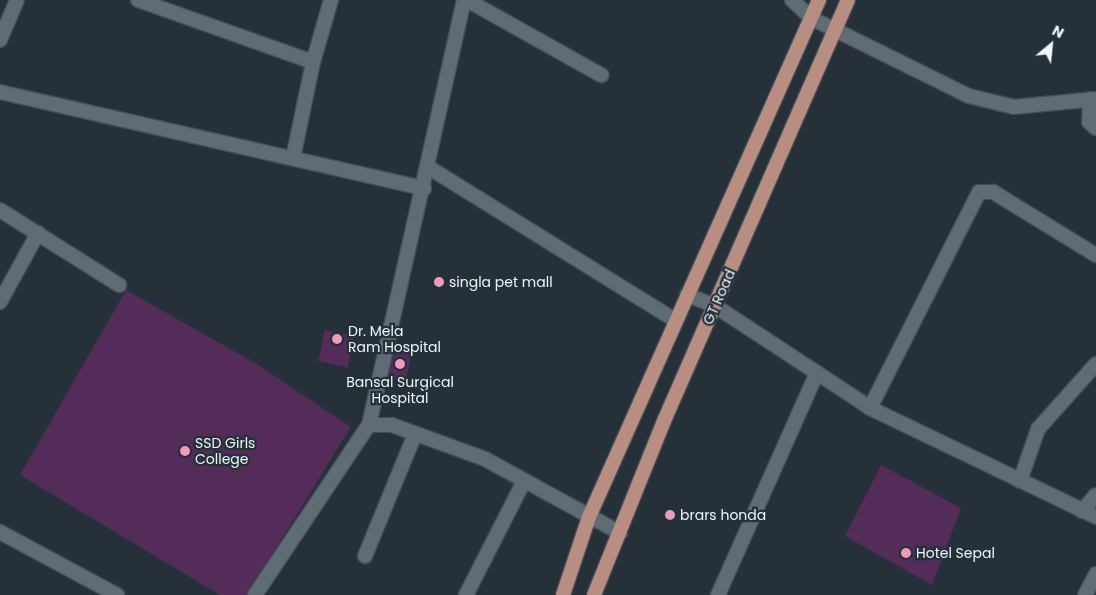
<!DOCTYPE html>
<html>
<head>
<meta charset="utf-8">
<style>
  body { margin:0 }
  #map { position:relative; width:1096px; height:595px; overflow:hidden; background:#253039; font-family:Poppins,sans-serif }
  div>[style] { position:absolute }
  .building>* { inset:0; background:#532c5a; transform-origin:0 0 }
  .roads { filter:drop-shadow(1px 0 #444d54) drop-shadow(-1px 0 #444d54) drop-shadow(0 1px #444d54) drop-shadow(0 -1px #444d54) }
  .minor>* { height:14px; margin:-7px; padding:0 7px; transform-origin:7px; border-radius:7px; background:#5f6b75 }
  .tertiary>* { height:14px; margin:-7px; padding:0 7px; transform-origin:7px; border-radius:7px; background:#5f6b75 }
  .primary>* { height:14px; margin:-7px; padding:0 7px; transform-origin:7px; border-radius:7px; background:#b88d82 }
  .dots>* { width:14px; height:14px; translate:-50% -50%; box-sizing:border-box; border:2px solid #253039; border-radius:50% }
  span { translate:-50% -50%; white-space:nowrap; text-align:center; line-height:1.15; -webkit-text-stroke:4.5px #253039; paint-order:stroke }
  .poi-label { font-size:14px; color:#edf4fa }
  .left { translate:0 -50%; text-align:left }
  .street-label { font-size:14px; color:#edf4fa }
  .north { position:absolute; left:1026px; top:20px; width:50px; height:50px; -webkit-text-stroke:4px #253039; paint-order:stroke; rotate:28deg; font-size:14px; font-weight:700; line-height:20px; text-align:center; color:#edf4fa }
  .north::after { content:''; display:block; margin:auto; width:18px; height:22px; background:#edf4fa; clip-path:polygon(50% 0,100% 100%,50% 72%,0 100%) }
</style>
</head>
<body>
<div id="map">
  <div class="building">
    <div style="clip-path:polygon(126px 290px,257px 364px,351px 427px,247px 595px,220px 595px,20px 475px)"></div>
    <div style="left:325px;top:330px;width:30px;height:32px;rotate:12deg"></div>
    <div style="left:396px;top:342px;width:18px;height:37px;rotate:13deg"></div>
    <div style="clip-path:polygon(881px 465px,961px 508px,932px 585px,845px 536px)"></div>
  </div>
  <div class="roads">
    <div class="minor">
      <div style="left:138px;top:0;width:186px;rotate:19.5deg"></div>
      <div style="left:467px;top:0;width:154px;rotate:29.2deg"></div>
      <div style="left:0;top:40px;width:43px;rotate:-67deg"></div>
      <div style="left:0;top:92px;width:435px;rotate:12.8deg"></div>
      <div style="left:1090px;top:99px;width:23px;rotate:92deg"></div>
      <div style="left:1089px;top:122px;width:9px;rotate:41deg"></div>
      <div style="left:293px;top:158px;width:98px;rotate:-78.2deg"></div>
      <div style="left:313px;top:62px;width:65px;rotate:-73.8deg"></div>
      <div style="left:0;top:210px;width:141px;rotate:32.2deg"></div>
      <div style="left:0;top:302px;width:79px;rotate:-61.2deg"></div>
      <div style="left:870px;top:408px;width:242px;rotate:-63.2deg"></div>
      <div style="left:979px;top:192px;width:14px"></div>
      <div style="left:993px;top:192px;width:121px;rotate:31.5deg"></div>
      <div style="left:1020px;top:481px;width:55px;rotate:-70.9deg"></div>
      <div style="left:1038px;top:429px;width:87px;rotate:-48.3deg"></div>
      <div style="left:1082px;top:511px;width:21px;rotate:-49deg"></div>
      <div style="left:0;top:532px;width:133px;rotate:28.3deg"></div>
      <div style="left:365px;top:556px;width:132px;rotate:-67.7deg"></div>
      <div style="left:466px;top:595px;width:128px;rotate:-63deg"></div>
      <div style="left:718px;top:595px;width:243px;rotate:-66deg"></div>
      <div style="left:1085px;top:595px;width:24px;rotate:-62deg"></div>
    </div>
    <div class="tertiary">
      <div style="left:792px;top:0;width:26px;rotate:43deg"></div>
      <div style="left:811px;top:18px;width:176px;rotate:26.3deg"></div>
      <div style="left:969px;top:96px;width:46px;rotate:13.7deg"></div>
      <div style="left:1014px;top:107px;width:82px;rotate:-5.6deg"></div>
      <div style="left:428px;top:167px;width:292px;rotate:31.8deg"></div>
      <div style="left:687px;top:295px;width:30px;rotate:21deg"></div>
      <div style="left:715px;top:306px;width:186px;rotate:33.3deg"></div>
      <div style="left:870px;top:408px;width:251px;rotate:25.7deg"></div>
      <div style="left:369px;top:425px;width:435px;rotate:-77.4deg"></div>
      <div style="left:255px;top:595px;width:205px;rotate:-56.2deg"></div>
      <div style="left:369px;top:425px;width:23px"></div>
      <div style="left:392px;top:425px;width:99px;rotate:20.1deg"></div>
      <div style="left:485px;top:459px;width:154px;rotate:28.7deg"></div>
    </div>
    <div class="primary">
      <div style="left:563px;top:595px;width:82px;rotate:-71.6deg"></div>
      <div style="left:589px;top:517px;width:566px;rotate:-66.02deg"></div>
      <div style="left:594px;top:595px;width:188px;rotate:-68.1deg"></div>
      <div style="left:664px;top:421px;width:459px;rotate:-66.4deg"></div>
    </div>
  </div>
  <div class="dots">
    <div style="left:439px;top:282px;background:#ef9ab8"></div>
    <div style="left:337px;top:339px;background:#ef9ab8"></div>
    <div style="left:400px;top:364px;background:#ef9ab8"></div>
    <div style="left:185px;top:451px;background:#ef9ab8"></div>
    <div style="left:670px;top:515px;background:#ef9ab8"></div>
    <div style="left:906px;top:553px;background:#ef9ab8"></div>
  </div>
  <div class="poi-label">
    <span class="left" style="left:449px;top:282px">singla pet mall</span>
    <span class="left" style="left:348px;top:339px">Dr. Mela<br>Ram Hospital</span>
    <span style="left:400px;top:390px">Bansal Surgical<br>Hospital</span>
    <span class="left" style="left:195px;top:451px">SSD Girls<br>College</span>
    <span class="left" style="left:680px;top:515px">brars honda</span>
    <span class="left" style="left:916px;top:553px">Hotel Sepal</span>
  </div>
  <div class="street-label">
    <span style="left:719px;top:297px;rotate:-66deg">GT Road</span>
  </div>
  <div class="north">N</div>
</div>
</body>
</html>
